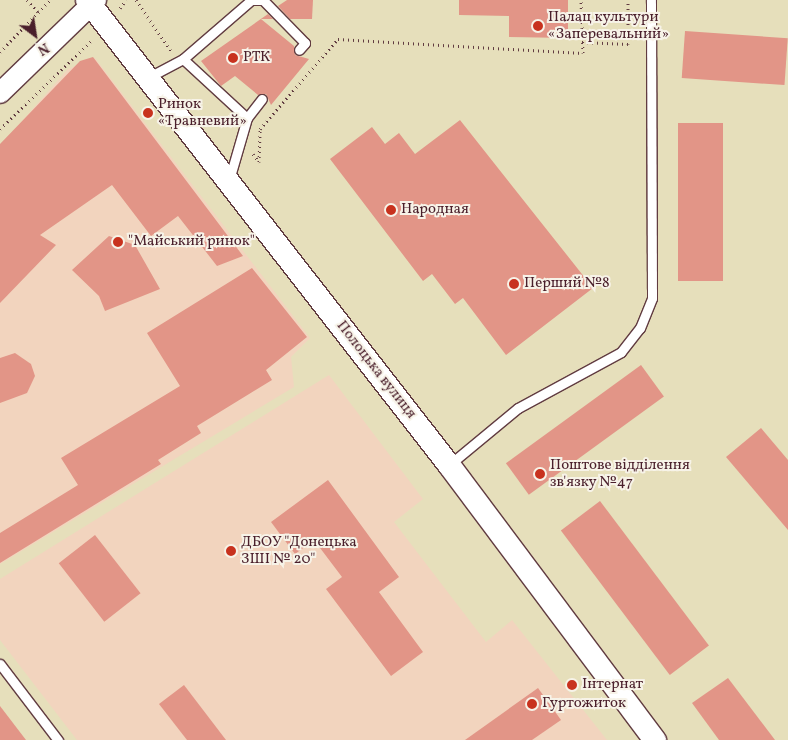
<!DOCTYPE html>
<html>
<head>
<meta charset="utf-8">
<style>
  body { margin:0 }
  #map { position:relative; width:788px; height:740px; overflow:hidden; background:#e6dfbb; font-family:Vollkorn,serif }
  div>[style] { position:absolute }
  .built>* { inset:0; background:#f2d4be }
  .building>* { inset:0; background:#e29587; transform-origin:0 0 }
  .path>* { height:3px; margin-top:-1.5px; transform-origin:0; background:repeating-linear-gradient(90deg,#613c41 0 1px,transparent 0 5px) }
  .roads { filter:drop-shadow(1px 0 #613c41) drop-shadow(-1px 0 #613c41) drop-shadow(0 1px #613c41) drop-shadow(0 -1px #613c41) }
  .service>* { height:9px; margin:-4.5px; padding:0 4.5px; transform-origin:4.5px; border-radius:4.5px; background:#fff }
  .tertiary>* { height:20px; margin:-10px; padding:0 10px; transform-origin:10px; border-radius:10px; background:#fff }
  .secondary>* { height:22px; margin:-11px; padding:0 11px; transform-origin:11px; border-radius:11px; background:#fff }
  .dots>* { width:14px; height:14px; translate:-50% -50%; box-sizing:border-box; border:2px solid #f7f3e8; border-radius:50% }
  span { translate:-50% -50%; white-space:nowrap; text-align:center; line-height:1.15; -webkit-text-stroke:4px #f7f3e8; paint-order:stroke }
  .poi-label { font-size:15px; color:#4a1f2b }
  .left { translate:0 -50%; text-align:left }
  .street-label { font-size:15px; color:#4a1f2b }
  .north { position:absolute; left:10px; top:10px; width:50px; height:50px; -webkit-text-stroke:4px #f7f3e8; paint-order:stroke; rotate:149deg; font-size:14px; font-weight:700; line-height:20px; text-align:center; color:#4a1f2b }
  .north::after { content:''; display:block; margin:auto; width:18px; height:22px; background:#4a1f2b; clip-path:polygon(50% 0,100% 100%,50% 72%,0 100%) }
</style>
</head>
<body>
<div id="map">
  <div class="built">
    <div style="clip-path:polygon(95px 58px,310px 338px,291px 357px,294px 387px,0 564px,0 146px,68px 69px)"></div>
    <div style="clip-path:polygon(329px 375px,423px 499px,394px 522px,486px 642px,512px 620px,607px 740px,77px 740px,0 640px,0 579px)"></div>
  </div>
  <div class="building">
    <div style="clip-path:polygon(287px 0,313px 0,312px 19px,290px 19px,278px 6px)"></div>
    <div style="clip-path:polygon(459px 0,568px 0,568px 38px,509px 37px,509px 16px,459px 15px)"></div>
    <div style="clip-path:polygon(268px 14px,273px 19px,261px 19px,294px 46px,295px 55px,309px 59px,271px 105px,266px 94px,258px 95px,235px 76px,221px 86px,201px 61px)"></div>
    <div style="left:685px;top:31px;width:103px;height:47px;rotate:4deg"></div>
    <div style="clip-path:polygon(93px 57px,243px 256px,217px 266px,178px 216px,151px 236px,112px 185px,40px 235px,56px 245px,0 303px,0 144px,80px 61px)"></div>
    <div style="clip-path:polygon(460px 120px,593px 288px,506px 355px,463px 298px,455px 304px,432px 274px,423px 281px,330px 159px,372px 127px,385px 144px,399px 133px,415px 154px)"></div>
    <div style="left:678px;top:123px;width:45px;height:158px"></div>
    <div style="clip-path:polygon(109px 236px,135px 245px,160px 289px,105px 311px,99px 296px,72px 270px)"></div>
    <div style="clip-path:polygon(252px 268px,307px 337px,266px 370px,272px 380px,197px 426px,201px 433px,158px 460px,161px 464px,0 563px,0 533px,78px 485px,61px 458px,180px 386px,147px 333px)"></div>
    <div style="clip-path:polygon(15px 353px,31px 364px,35px 376px,27px 393px,0 403px,0 358px)"></div>
    <div style="left:641px;top:365px;width:39px;height:167px;rotate:54deg"></div>
    <div style="clip-path:polygon(761px 428px,788px 460px,788px 530px,726px 457px)"></div>
    <div style="clip-path:polygon(328px 480px,399px 577px,379px 592px,423px 652px,391px 676px,326px 589px,342px 577px,314px 540px,295px 554px,271px 522px)"></div>
    <div style="left:600px;top:501px;width:181px;height:49px;rotate:53deg"></div>
    <div style="left:95px;top:535px;width:74px;height:46px;rotate:52deg"></div>
    <div style="clip-path:polygon(728px 678px,775px 740px,719px 740px,692px 703px)"></div>
    <div style="clip-path:polygon(184px 685px,226px 740px,187px 740px,159px 704px)"></div>
    <div style="clip-path:polygon(538px 688px,561px 720px,532px 740px,465px 740px)"></div>
    <div style="clip-path:polygon(0 706px,26px 740px,0 740px)"></div>
  </div>
  <div class="path">
    <div style="left:27px;top:0;width:16px;rotate:47deg"></div>
    <div style="left:136px;top:0;width:62px;rotate:55.5deg"></div>
    <div style="left:120px;top:8px;width:10px;rotate:-53deg"></div>
    <div style="left:582px;top:42px;width:46px;rotate:2.5deg"></div>
    <div style="left:628px;top:44px;width:44px;rotate:-90deg"></div>
    <div style="left:0;top:52px;width:72px;rotate:-46.1deg"></div>
    <div style="left:0;top:129px;width:127px;rotate:-44deg"></div>
    <div style="left:253px;top:154px;width:10px;rotate:53deg"></div>
    <div style="left:259px;top:162px;width:33px;rotate:-88deg"></div>
    <div style="left:260px;top:129px;width:119px;rotate:-49.1deg"></div>
    <div style="left:338px;top:39px;width:245px;rotate:3.3deg"></div>
    <div style="left:583px;top:53px;width:53px;rotate:-92.2deg"></div>
  </div>
  <div class="roads">
    <div class="service">
      <div style="left:183px;top:59px;width:90px;rotate:-40.9deg"></div>
      <div style="left:251px;top:0;width:12px"></div>
      <div style="left:263px;top:0;width:60px;rotate:45.7deg"></div>
      <div style="left:305px;top:43px;width:9px;rotate:131deg"></div>
      <div style="left:149px;top:77px;width:38px;rotate:-28deg"></div>
      <div style="left:183px;top:59px;width:87px;rotate:42.7deg"></div>
      <div style="left:247px;top:118px;width:65px;rotate:106.2deg"></div>
      <div style="left:247px;top:118px;width:24px;rotate:-52deg"></div>
      <div style="left:449px;top:465px;width:89px;rotate:-39.6deg"></div>
      <div style="left:518px;top:408px;width:117px;rotate:-28.5deg"></div>
      <div style="left:621px;top:352px;width:31px;rotate:-52deg"></div>
      <div style="left:640px;top:328px;width:32px;rotate:-68deg"></div>
      <div style="left:652px;top:298px;width:298px;rotate:-90.2deg"></div>
      <div style="left:0;top:664px;width:96px;rotate:52.7deg"></div>
    </div>
    <div class="tertiary">
      <div style="left:0;top:93px;width:134px;rotate:-44.1deg"></div>
    </div>
    <div class="secondary">
      <div style="left:87px;top:0;width:589px;rotate:52.1deg"></div>
      <div style="left:449px;top:465px;width:344px;rotate:53.2deg"></div>
    </div>
  </div>
  <div class="dots">
    <div style="left:538px;top:26px;background:#c8321e"></div>
    <div style="left:233px;top:58px;background:#c8321e"></div>
    <div style="left:148px;top:113px;background:#c8321e"></div>
    <div style="left:391px;top:210px;background:#c8321e"></div>
    <div style="left:118px;top:242px;background:#c8321e"></div>
    <div style="left:514px;top:284px;background:#c8321e"></div>
    <div style="left:540px;top:474px;background:#c8321e"></div>
    <div style="left:231px;top:551px;background:#c8321e"></div>
    <div style="left:572px;top:685px;background:#c8321e"></div>
    <div style="left:532px;top:704px;background:#c8321e"></div>
  </div>
  <div class="poi-label">
    <span class="left" style="left:548px;top:26px">Палац культури<br>«Заперевальний»</span>
    <span class="left" style="left:243px;top:58px">РТК</span>
    <span class="left" style="left:158px;top:113px">Ринок<br>«Травневий»</span>
    <span class="left" style="left:401px;top:210px">Народная</span>
    <span class="left" style="left:128px;top:242px">"Майський ринок"</span>
    <span class="left" style="left:524px;top:284px">Перший №8</span>
    <span class="left" style="left:550px;top:474px">Поштове відділення<br>зв'язку №47</span>
    <span class="left" style="left:241px;top:551px">ДБОУ "Донецька<br>ЗШІ № 20"</span>
    <span class="left" style="left:582px;top:685px">Інтернат</span>
    <span class="left" style="left:542px;top:704px">Гуртожиток</span>
  </div>
  <div class="street-label">
    <span style="left:376px;top:370px;rotate:52deg">Полоцька вулиця</span>
  </div>
  <div class="north">N</div>
</div>
</body>
</html>
